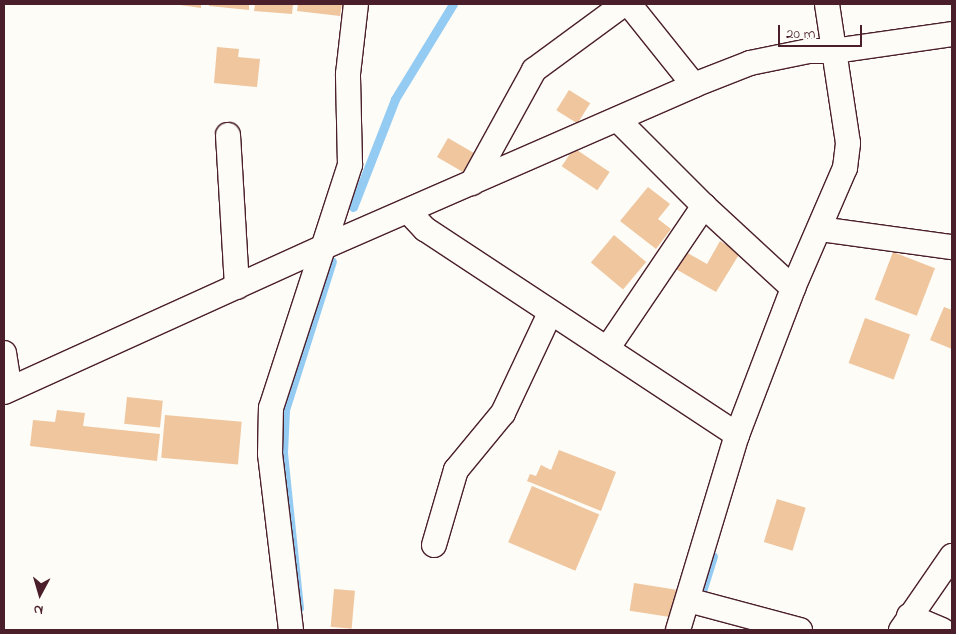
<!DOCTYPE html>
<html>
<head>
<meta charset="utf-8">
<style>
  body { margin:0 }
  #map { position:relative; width:956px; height:634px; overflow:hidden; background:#fdfcf7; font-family:"Indie Flower",sans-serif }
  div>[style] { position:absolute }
  .stream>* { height:9px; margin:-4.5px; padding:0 4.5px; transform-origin:4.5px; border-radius:4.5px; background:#94cbf3 }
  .building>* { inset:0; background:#efc69e; transform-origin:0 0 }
  .roads { filter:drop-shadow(1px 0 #4a1f2b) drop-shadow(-1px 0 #4a1f2b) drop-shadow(0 1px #4a1f2b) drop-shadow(0 -1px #4a1f2b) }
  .minor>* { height:24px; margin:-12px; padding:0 12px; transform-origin:12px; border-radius:12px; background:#fdfcf7 }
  span { translate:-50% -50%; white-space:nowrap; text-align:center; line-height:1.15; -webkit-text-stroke:4.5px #fdfcf7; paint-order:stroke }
  .frame { position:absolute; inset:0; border:5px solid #4a1f2b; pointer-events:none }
  .north { position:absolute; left:15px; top:569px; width:50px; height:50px; -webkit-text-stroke:4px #fdfcf7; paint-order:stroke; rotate:186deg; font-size:14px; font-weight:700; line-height:20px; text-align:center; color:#4a1f2b }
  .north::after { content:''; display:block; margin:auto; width:18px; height:22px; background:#4a1f2b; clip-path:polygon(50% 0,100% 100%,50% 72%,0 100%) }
  .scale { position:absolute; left:778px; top:25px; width:84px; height:22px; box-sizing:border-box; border:2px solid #4a1f2b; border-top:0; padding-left:6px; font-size:15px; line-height:18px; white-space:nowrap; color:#4a1f2b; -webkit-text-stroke:4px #fdfcf7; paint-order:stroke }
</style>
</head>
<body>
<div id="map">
  <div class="stream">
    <div style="left:353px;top:207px;width:116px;rotate:-68.7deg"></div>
    <div style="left:395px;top:99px;width:111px;rotate:-58.6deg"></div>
    <div style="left:699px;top:601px;width:47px;rotate:-72.7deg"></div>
    <div style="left:299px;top:608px;width:157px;rotate:-95.9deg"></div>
    <div style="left:283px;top:452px;width:42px;rotate:-87.3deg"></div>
    <div style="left:285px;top:410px;width:156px;rotate:-72.5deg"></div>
  </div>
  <div class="building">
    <div style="clip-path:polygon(173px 4px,201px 4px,201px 8px)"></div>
    <div style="clip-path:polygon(209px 4px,249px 4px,249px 10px,209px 6px)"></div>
    <div style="clip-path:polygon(255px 4px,293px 4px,292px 14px,254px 11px)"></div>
    <div style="clip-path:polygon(298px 4px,342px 4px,340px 16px,297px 11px)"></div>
    <div style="clip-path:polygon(217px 47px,239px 49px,238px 57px,260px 59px,257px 87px,214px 83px)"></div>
    <div style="left:569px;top:90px;width:25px;height:24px;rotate:32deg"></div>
    <div style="left:448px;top:138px;width:34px;height:22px;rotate:30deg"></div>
    <div style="left:574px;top:148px;width:43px;height:22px;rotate:34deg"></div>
    <div style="clip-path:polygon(648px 187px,670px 204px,658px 219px,671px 229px,656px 249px,620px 221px)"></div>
    <div style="left:614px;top:235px;width:42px;height:36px;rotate:40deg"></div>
    <div style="clip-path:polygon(720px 241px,740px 253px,716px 292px,674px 268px,684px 251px,707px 264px)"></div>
    <div style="left:893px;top:252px;width:45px;height:51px;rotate:21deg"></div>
    <div style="clip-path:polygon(944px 307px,952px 310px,952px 349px,930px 340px)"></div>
    <div style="left:865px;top:318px;width:48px;height:48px;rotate:20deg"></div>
    <div style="left:127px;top:397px;width:36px;height:27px;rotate:6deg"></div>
    <div style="clip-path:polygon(57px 410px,85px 413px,83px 426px,160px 434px,157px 461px,30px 446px,33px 420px,55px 422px)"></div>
    <div style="left:165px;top:415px;width:77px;height:43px;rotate:5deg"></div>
    <div style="clip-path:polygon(559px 450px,616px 472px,601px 511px,527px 481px,530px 474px,536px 476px,541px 465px,551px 470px)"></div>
    <div style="left:532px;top:486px;width:73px;height:61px;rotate:23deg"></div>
    <div style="left:777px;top:499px;width:30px;height:45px;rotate:17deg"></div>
    <div style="left:634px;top:583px;width:49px;height:28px;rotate:9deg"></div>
    <div style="left:334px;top:589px;width:21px;height:38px;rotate:5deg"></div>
  </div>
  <div class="roads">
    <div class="minor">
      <div style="left:629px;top:4px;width:104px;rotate:51.3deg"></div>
      <div style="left:618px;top:120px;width:122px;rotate:45deg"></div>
      <div style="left:704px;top:206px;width:121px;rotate:42.7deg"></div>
      <div style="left:228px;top:135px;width:152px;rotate:86.6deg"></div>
      <div style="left:472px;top:183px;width:129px;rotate:-61.2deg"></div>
      <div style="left:534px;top:70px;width:112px;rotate:-36.3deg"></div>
      <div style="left:408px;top:211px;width:25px;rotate:47deg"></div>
      <div style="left:425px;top:229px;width:374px;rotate:33.4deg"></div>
      <div style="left:820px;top:229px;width:133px;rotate:7.8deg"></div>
      <div style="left:607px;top:349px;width:173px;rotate:-55.9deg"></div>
      <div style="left:4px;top:353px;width:36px;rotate:81deg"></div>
      <div style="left:4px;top:392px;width:351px;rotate:-24.4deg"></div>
      <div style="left:324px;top:247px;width:404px;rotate:-23.6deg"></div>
      <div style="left:694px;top:85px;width:60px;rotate:-21.4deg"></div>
      <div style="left:750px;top:63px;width:60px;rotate:-11.5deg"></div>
      <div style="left:809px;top:51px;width:25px"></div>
      <div style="left:834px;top:51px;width:119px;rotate:-8.2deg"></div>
      <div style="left:434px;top:545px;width:78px;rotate:-73.7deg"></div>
      <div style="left:456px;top:470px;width:74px;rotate:-50.5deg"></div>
      <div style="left:503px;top:413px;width:110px;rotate:-64.8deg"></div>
      <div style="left:688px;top:600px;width:116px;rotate:15deg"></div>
      <div style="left:909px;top:616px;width:36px;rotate:23deg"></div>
      <div style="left:291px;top:630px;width:177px;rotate:-96.8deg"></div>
      <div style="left:270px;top:454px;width:46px;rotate:-88.8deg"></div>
      <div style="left:271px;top:408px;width:256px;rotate:-72deg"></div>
      <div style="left:350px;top:165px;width:91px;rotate:-91.3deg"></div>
      <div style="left:348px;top:74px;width:70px;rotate:-83.5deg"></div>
      <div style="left:678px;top:630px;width:204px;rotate:-73.2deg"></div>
      <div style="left:737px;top:435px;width:157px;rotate:-69.1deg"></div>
      <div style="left:793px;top:288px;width:131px;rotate:-66.6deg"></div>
      <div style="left:845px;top:168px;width:25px;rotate:-83deg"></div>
      <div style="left:848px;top:143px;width:141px;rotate:-98.6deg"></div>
      <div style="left:901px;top:630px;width:90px;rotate:-55.4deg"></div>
    </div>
  </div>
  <div class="frame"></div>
  <div class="north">N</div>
  <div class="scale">20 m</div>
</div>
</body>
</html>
